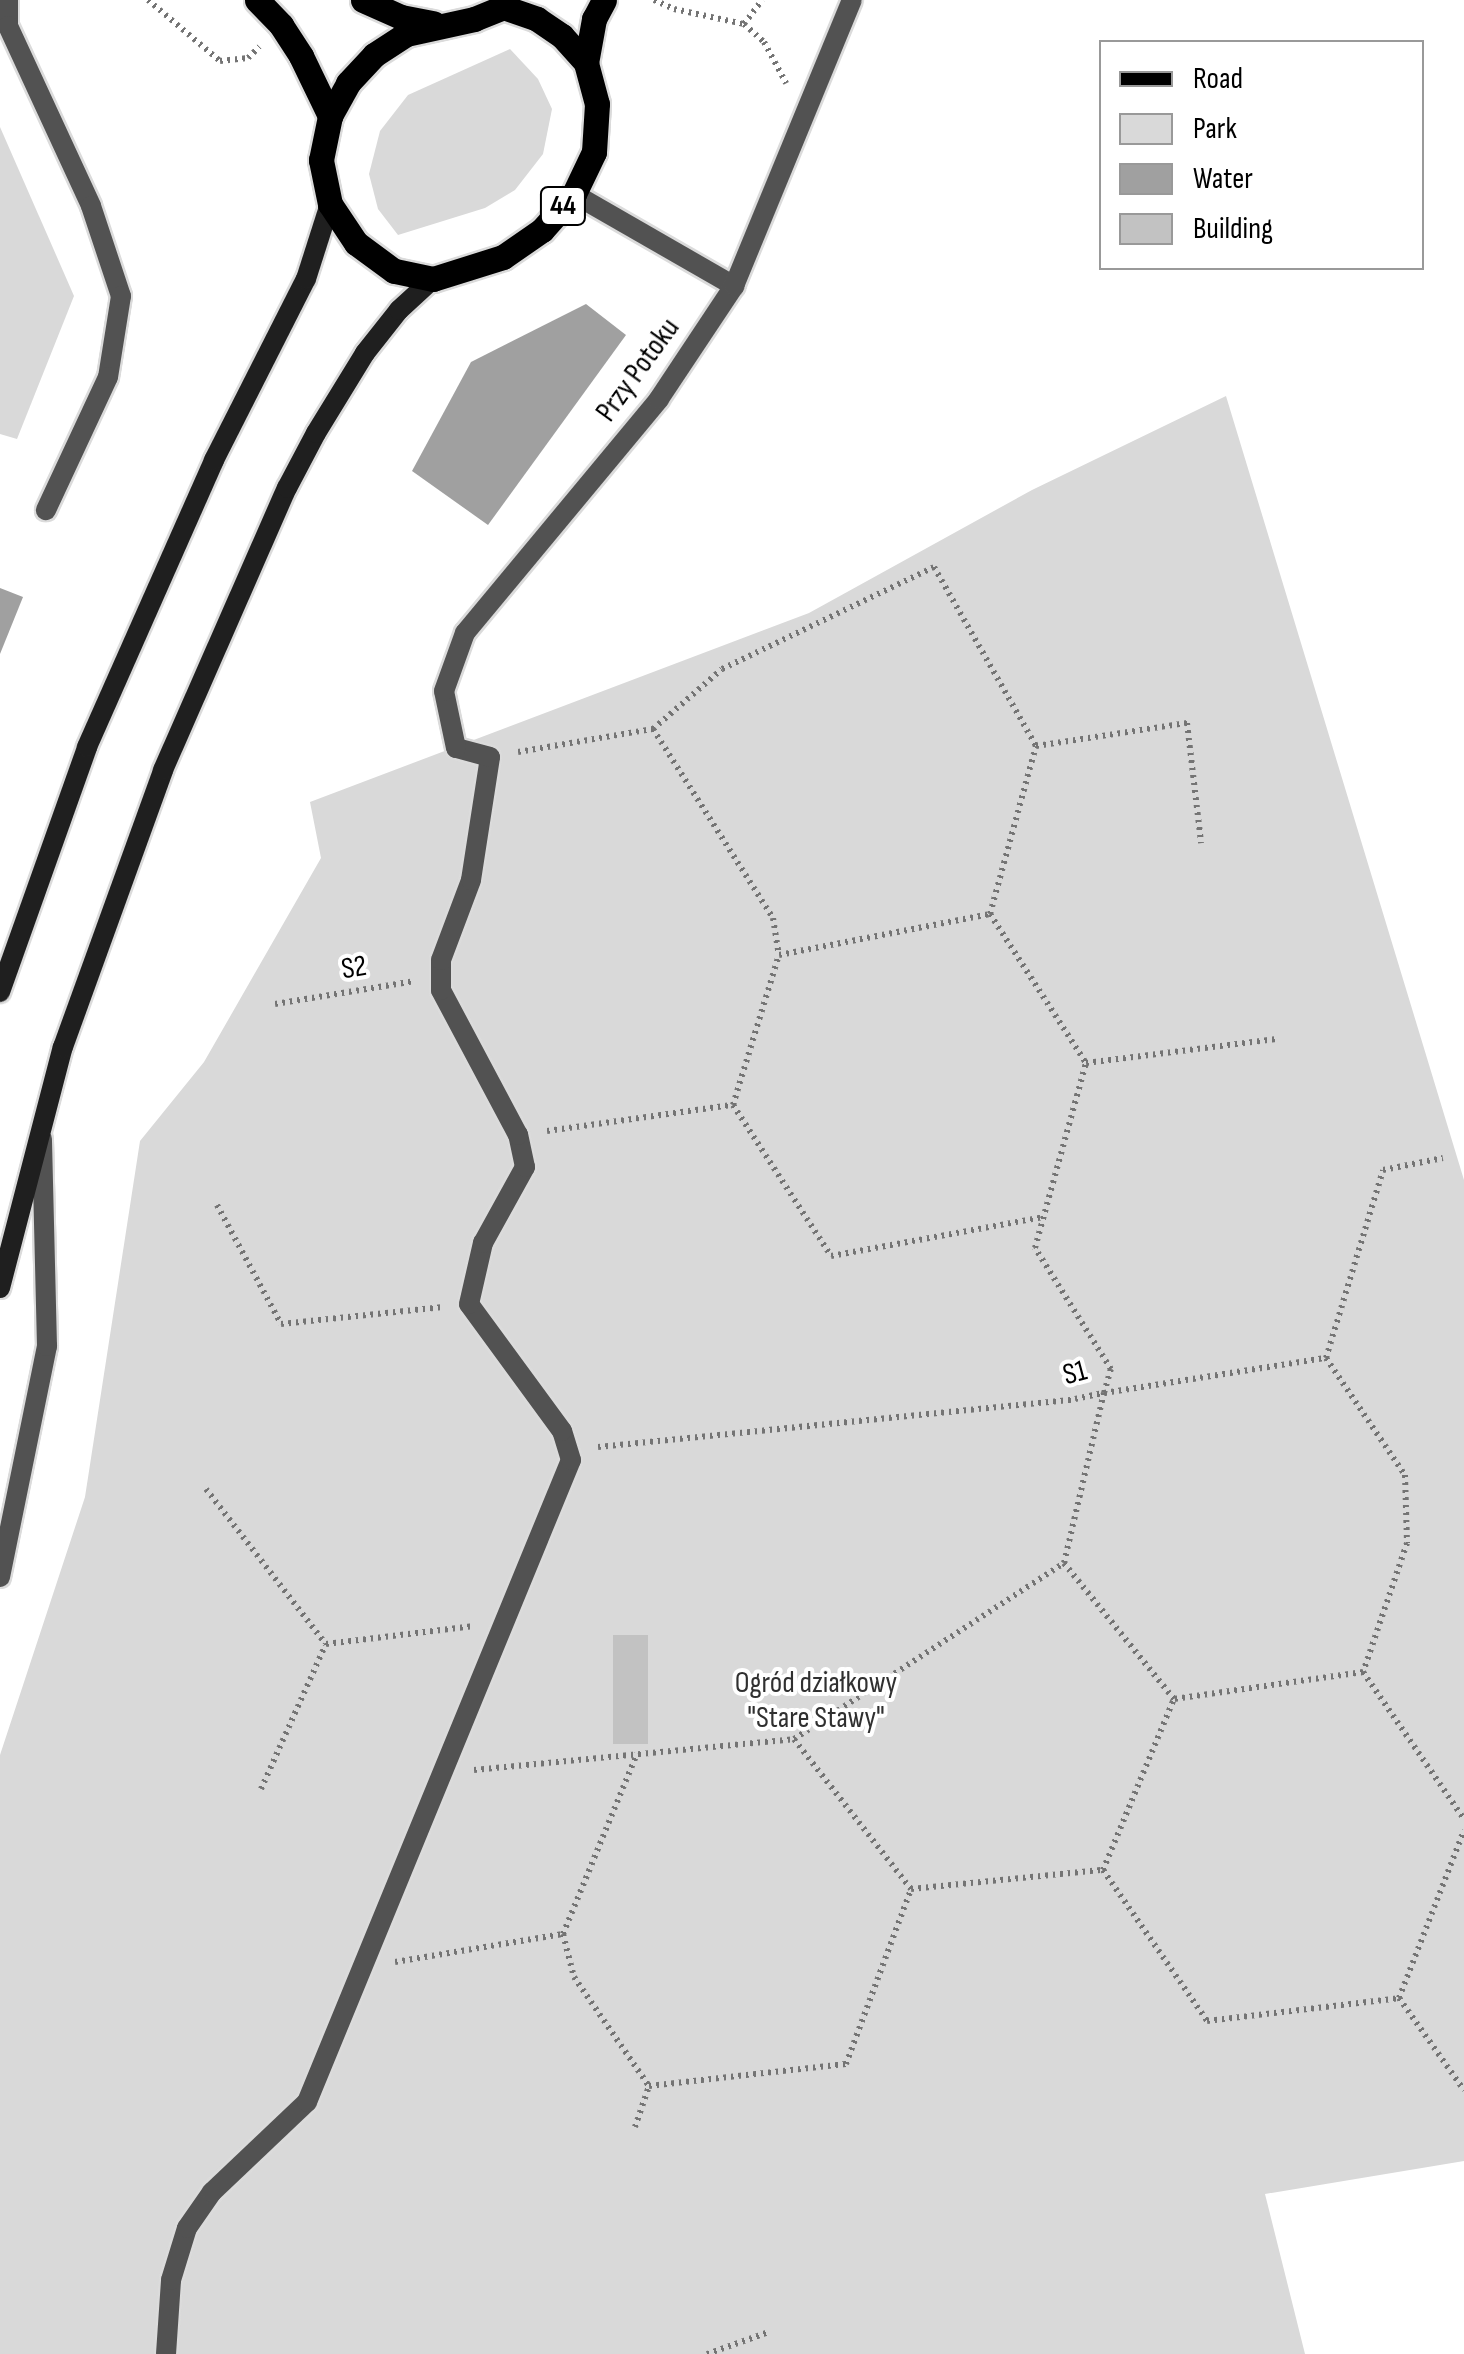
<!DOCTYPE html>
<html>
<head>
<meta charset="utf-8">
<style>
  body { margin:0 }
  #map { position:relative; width:1464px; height:2354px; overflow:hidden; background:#fff; font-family:"Sofia Sans Condensed",sans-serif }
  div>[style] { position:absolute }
  .green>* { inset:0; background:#d9d9d9 }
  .water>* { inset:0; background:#a0a0a0 }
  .building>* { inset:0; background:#c2c2c2; transform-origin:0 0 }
  .path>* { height:6px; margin-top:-3px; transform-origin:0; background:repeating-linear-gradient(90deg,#747474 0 2.5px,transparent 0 7.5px) }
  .roads { filter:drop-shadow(2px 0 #dbdbdb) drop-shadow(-2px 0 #dbdbdb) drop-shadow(0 2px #dbdbdb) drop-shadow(0 -2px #dbdbdb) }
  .service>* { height:20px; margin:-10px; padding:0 10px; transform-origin:10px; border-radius:10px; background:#525252 }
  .secondary>* { height:20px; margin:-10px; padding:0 10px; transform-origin:10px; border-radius:10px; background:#1f1f1f }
  .primary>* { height:25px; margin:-12.5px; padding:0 12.5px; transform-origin:12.5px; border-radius:12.5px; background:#000 }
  span { translate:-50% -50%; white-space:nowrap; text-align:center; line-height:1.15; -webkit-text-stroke:8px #fff; paint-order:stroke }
  .shield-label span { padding:2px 8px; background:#fff; border:2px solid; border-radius:8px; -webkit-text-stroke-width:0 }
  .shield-label { font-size:28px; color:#000; font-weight:700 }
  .street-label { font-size:30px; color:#000 }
  .park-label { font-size:30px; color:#303030 }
  .legend { position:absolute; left:1099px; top:40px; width:325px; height:230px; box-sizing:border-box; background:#fff; border:2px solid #999; margin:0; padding:12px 18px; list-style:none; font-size:30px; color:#000 }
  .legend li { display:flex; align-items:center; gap:20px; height:50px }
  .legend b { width:50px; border:2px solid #999 }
</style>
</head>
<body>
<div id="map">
  <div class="green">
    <div style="clip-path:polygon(510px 49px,538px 79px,552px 109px,543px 154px,515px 190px,485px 208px,398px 235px,378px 209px,369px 174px,380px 131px,408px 95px)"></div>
    <div style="clip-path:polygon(0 127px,74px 296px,17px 439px,0 434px)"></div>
    <div style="clip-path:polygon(1226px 396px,1464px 1180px,1464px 2161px,1265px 2194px,1305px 2354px,0 2354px,0 1755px,85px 1497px,140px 1141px,204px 1062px,321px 858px,310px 802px,809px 613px,1032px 490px)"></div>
  </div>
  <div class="water">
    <div style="clip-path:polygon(586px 304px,626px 335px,488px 525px,412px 471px,471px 362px)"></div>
    <div style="clip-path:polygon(0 588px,23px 597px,0 654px)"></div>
  </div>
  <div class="building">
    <div style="left:613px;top:1635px;width:35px;height:109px"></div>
  </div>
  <div class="path">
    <div style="left:148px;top:0;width:94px;rotate:40.3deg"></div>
    <div style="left:220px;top:61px;width:28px;rotate:-6deg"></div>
    <div style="left:248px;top:58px;width:16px;rotate:-45deg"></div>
    <div style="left:654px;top:0;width:22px;rotate:24deg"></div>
    <div style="left:674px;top:9px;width:72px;rotate:12.1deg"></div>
    <div style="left:744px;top:24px;width:30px;rotate:-53deg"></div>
    <div style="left:744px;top:24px;width:27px;rotate:42deg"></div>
    <div style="left:764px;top:42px;width:47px;rotate:61.8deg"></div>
    <div style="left:653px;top:729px;width:224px;rotate:57.6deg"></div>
    <div style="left:773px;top:918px;width:37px;rotate:81deg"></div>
    <div style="left:518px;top:752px;width:137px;rotate:-9.7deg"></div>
    <div style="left:653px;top:729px;width:91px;rotate:-41deg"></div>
    <div style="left:722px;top:669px;width:235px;rotate:-25.7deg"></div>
    <div style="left:934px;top:567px;width:206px;rotate:60.3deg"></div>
    <div style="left:990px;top:914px;width:174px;rotate:-74.7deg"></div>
    <div style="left:1036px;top:746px;width:153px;rotate:-8.7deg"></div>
    <div style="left:1187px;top:723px;width:121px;rotate:83.3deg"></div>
    <div style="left:275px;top:1004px;width:142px;rotate:-9.3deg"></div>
    <div style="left:733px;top:1105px;width:157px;rotate:-73deg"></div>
    <div style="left:779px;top:955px;width:215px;rotate:-11deg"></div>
    <div style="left:990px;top:914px;width:177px;rotate:57.2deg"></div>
    <div style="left:547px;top:1131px;width:188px;rotate:-8deg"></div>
    <div style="left:733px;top:1105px;width:180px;rotate:57deg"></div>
    <div style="left:831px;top:1256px;width:217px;rotate:-10.4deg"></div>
    <div style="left:217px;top:1205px;width:135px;rotate:61.7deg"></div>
    <div style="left:281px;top:1324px;width:163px;rotate:-6deg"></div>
    <div style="left:1326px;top:1358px;width:196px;rotate:-73.1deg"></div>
    <div style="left:1383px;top:1170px;width:61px;rotate:-11.3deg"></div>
    <div style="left:598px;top:1447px;width:479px;rotate:-5.7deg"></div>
    <div style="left:1075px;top:1399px;width:30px;rotate:-12deg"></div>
    <div style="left:1104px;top:1393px;width:25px;rotate:-74deg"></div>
    <div style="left:1111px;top:1369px;width:143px;rotate:-122.1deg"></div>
    <div style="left:1035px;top:1248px;width:192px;rotate:-74.6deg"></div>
    <div style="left:1086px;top:1063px;width:192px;rotate:-7.2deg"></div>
    <div style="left:206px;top:1489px;width:196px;rotate:52.3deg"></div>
    <div style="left:326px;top:1644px;width:149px;rotate:-6.9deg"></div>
    <div style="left:1363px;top:1672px;width:178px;rotate:55.5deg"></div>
    <div style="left:474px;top:1770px;width:321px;rotate:-5.5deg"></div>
    <div style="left:794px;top:1739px;width:322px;rotate:-33.1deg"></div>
    <div style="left:1064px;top:1563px;width:175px;rotate:-76.8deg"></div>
    <div style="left:1104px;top:1393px;width:225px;rotate:-9deg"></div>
    <div style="left:1326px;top:1358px;width:141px;rotate:56deg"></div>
    <div style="left:1405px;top:1475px;width:68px;rotate:88.3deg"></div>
    <div style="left:1407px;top:1543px;width:136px;rotate:108.8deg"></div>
    <div style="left:1363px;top:1672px;width:191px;rotate:171.9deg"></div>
    <div style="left:1174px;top:1699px;width:175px;rotate:-129deg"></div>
    <div style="left:261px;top:1789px;width:159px;rotate:-65.9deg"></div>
    <div style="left:1103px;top:1870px;width:183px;rotate:55.4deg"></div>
    <div style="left:1207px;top:2021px;width:193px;rotate:-6.8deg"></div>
    <div style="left:1399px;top:1998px;width:180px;rotate:-68.8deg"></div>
    <div style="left:911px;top:1889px;width:193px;rotate:-5.7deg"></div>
    <div style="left:1103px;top:1870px;width:185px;rotate:-67.5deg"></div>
    <div style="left:563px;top:1934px;width:195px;rotate:-67.7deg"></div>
    <div style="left:395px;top:1962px;width:170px;rotate:-9.5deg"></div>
    <div style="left:563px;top:1934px;width:44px;rotate:75.7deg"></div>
    <div style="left:574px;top:1977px;width:132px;rotate:55.5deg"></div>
    <div style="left:649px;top:2086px;width:198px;rotate:-6.4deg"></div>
    <div style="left:846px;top:2064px;width:187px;rotate:-69.6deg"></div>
    <div style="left:911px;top:1889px;width:190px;rotate:-128deg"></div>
    <div style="left:1399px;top:1998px;width:113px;rotate:54.8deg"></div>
    <div style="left:635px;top:2127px;width:43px;rotate:-71.1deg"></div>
    <div style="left:707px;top:2354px;width:63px;rotate:-19.6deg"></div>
  </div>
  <div class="roads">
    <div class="service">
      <div style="left:8px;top:0;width:26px;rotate:90deg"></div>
      <div style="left:8px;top:26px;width:198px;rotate:65.2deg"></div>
      <div style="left:91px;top:206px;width:95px;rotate:71.6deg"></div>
      <div style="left:121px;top:296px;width:82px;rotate:99.1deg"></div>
      <div style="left:108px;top:377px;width:147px;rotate:115deg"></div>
      <div style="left:574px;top:194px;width:185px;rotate:29.9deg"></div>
      <div style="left:0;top:1577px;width:236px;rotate:-78.5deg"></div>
      <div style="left:47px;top:1346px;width:207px;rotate:-91.4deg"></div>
      <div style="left:166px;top:2354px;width:74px;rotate:-86.1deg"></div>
      <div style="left:171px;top:2280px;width:54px;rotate:-72.9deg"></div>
      <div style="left:187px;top:2228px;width:44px;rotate:-55.2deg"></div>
      <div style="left:212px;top:2192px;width:131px;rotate:-43.5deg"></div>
      <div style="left:307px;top:2102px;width:694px;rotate:-67.65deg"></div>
      <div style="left:571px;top:1460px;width:30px;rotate:-107deg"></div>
      <div style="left:562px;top:1431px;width:157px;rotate:-126.2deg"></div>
      <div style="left:469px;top:1304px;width:63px;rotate:-77.1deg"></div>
      <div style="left:483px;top:1243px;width:87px;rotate:-61.1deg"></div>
      <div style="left:525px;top:1167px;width:33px;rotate:-102deg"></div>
      <div style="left:518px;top:1135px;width:164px;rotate:-118deg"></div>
      <div style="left:441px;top:990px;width:30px;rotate:-90deg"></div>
      <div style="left:441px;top:960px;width:85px;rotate:-69.4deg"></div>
      <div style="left:471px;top:880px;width:124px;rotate:-81.2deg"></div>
      <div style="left:490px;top:757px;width:35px;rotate:-165deg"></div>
      <div style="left:456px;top:748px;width:58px;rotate:-101.9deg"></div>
      <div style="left:444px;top:691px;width:62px;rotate:-70.1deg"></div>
      <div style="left:465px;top:633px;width:304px;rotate:-50.3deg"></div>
      <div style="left:659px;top:399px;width:136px;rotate:-56.4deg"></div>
      <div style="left:734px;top:286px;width:309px;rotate:-67.6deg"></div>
    </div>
    <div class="secondary">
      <div style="left:0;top:992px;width:260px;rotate:-70.4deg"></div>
      <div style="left:87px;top:747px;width:314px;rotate:-66.1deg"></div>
      <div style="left:214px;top:460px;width:203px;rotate:-63.1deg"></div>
      <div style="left:306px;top:279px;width:79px;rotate:-72.3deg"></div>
      <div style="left:0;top:1288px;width:249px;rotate:-75.4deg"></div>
      <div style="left:63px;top:1047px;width:294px;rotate:-70.1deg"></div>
      <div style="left:163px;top:770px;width:308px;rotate:-66.3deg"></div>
      <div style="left:287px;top:488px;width:62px;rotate:-62.2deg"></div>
      <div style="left:316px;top:433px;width:94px;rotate:-58.5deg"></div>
      <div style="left:365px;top:353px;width:55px;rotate:-51.7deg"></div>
      <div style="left:399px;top:310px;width:46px;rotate:-42.4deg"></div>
    </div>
    <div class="primary">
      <div style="left:257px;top:0;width:35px;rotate:46deg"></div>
      <div style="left:281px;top:25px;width:37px;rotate:57deg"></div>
      <div style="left:301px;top:56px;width:67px;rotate:64.2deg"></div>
      <div style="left:363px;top:0;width:42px;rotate:24.1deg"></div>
      <div style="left:401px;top:17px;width:33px;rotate:11deg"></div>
      <div style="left:503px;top:7px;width:36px;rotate:19deg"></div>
      <div style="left:537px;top:19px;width:30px;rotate:34deg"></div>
      <div style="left:562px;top:36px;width:36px;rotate:48deg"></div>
      <div style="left:586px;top:63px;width:42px;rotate:75deg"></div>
      <div style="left:597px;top:104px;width:48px;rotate:93.6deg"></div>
      <div style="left:594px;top:152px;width:47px;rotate:115.5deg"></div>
      <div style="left:574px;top:194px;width:48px;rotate:131.6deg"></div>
      <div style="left:542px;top:230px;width:47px;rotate:145.3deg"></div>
      <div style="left:503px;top:257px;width:73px;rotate:162.6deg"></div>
      <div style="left:433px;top:279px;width:40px;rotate:-168deg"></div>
      <div style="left:394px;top:271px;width:47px;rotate:-143.6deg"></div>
      <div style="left:356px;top:243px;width:47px;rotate:-123.7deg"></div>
      <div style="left:330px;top:204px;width:45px;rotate:-101.6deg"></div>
      <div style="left:321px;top:160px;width:45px;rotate:-78.4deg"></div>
      <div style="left:330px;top:116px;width:38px;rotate:-61deg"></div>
      <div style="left:348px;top:83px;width:38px;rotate:-47deg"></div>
      <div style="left:374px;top:55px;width:38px;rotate:-33deg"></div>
      <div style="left:406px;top:34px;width:70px;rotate:-12.4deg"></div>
      <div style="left:474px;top:19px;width:31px;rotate:-22deg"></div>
      <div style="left:586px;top:63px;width:45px;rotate:-79.7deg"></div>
      <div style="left:594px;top:19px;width:21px;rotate:-62deg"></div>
    </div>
  </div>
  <div class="shield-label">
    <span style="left:563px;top:206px">44</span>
  </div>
  <div class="street-label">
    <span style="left:638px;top:370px;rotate:-54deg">Przy Potoku</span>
    <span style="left:354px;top:968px;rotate:-9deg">S2</span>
    <span style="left:1075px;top:1373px;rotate:-15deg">S1</span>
  </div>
  <div class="park-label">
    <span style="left:816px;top:1700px">Ogród działkowy<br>"Stare Stawy"</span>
  </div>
  <ul class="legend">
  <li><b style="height:12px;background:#000"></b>Road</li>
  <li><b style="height:28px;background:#d9d9d9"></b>Park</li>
  <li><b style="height:28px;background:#a0a0a0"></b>Water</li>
  <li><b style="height:28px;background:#c2c2c2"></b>Building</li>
  </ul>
</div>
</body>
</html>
